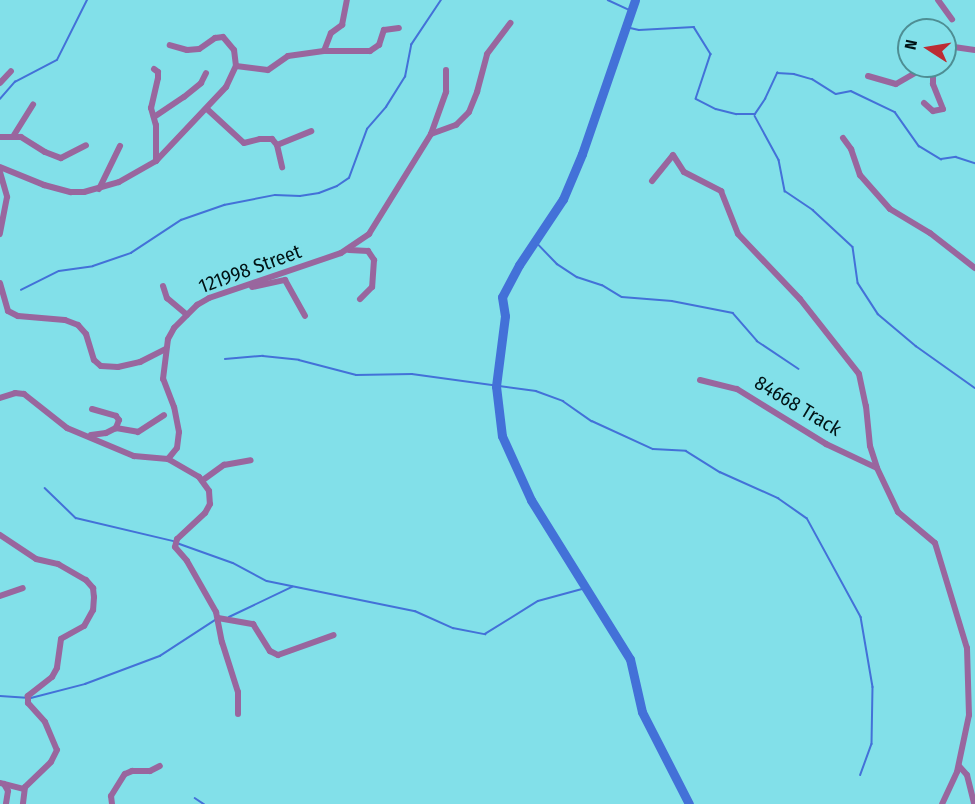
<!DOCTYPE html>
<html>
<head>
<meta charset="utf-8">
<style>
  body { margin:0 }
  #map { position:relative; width:975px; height:804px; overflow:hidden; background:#82e0e9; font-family:"Fira Sans Condensed",sans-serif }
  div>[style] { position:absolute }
  .stream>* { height:1.5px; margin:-0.75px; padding:0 0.75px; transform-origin:0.75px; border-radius:0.75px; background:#4371d8 }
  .river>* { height:9px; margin:-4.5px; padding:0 4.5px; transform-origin:4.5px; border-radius:4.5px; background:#4371d8 }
  .minor>* { height:6px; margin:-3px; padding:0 3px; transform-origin:3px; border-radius:3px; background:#99669e }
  span { translate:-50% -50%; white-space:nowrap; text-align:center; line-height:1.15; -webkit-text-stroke:6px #82e0e9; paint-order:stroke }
  .street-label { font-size:20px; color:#011315 }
  .north { position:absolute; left:897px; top:18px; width:60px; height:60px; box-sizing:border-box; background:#82e0e9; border:2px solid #4e8e94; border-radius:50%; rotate:282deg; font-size:16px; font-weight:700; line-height:24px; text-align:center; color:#011315 }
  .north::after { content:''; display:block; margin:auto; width:21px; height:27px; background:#bc2c33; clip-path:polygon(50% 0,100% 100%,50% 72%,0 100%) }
</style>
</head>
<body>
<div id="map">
  <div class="stream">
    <div style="left:608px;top:0;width:26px;rotate:25deg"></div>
    <div style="left:626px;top:27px;width:13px;rotate:13deg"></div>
    <div style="left:639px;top:30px;width:55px;rotate:-3.1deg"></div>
    <div style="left:694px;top:27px;width:32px;rotate:58deg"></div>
    <div style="left:711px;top:54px;width:47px;rotate:108.4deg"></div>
    <div style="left:696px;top:99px;width:22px;rotate:27deg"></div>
    <div style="left:716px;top:109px;width:21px;rotate:14deg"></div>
    <div style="left:736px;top:114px;width:19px"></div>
    <div style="left:755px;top:114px;width:18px;rotate:-56deg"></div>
    <div style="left:765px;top:99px;width:29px;rotate:-65deg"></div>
    <div style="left:777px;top:73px;width:17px;rotate:3deg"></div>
    <div style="left:794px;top:74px;width:19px;rotate:16deg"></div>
    <div style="left:812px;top:79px;width:28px;rotate:32deg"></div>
    <div style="left:836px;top:94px;width:15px;rotate:-11deg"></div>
    <div style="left:851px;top:91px;width:49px;rotate:25.5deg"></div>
    <div style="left:895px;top:112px;width:42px;rotate:54.8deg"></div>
    <div style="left:919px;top:146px;width:26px;rotate:31deg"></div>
    <div style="left:941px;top:159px;width:15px;rotate:-8deg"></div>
    <div style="left:956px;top:157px;width:20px;rotate:18deg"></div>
    <div style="left:0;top:99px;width:23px;rotate:-49deg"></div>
    <div style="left:15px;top:82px;width:47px;rotate:-27.6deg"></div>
    <div style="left:57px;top:60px;width:67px;rotate:-63.4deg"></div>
    <div style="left:755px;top:116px;width:50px;rotate:61.4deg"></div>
    <div style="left:779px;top:160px;width:32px;rotate:79deg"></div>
    <div style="left:785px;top:191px;width:34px;rotate:34deg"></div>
    <div style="left:813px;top:210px;width:54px;rotate:42.8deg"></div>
    <div style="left:853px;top:247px;width:36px;rotate:82deg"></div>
    <div style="left:858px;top:283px;width:37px;rotate:57deg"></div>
    <div style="left:878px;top:314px;width:50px;rotate:40.1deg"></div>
    <div style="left:916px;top:346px;width:72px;rotate:35.4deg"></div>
    <div style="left:535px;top:241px;width:32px;rotate:46deg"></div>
    <div style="left:557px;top:264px;width:24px;rotate:33deg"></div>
    <div style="left:577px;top:277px;width:26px;rotate:18deg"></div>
    <div style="left:602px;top:285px;width:23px;rotate:31deg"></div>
    <div style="left:622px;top:297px;width:50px;rotate:4.6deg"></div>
    <div style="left:672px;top:301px;width:62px;rotate:11.1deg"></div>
    <div style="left:733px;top:313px;width:37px;rotate:49deg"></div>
    <div style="left:757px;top:341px;width:50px;rotate:33.7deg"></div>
    <div style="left:21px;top:290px;width:42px;rotate:-26.6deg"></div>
    <div style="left:59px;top:271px;width:34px;rotate:-8deg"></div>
    <div style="left:93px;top:266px;width:40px;rotate:-18.9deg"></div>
    <div style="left:131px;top:253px;width:60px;rotate:-33.4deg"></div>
    <div style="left:181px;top:220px;width:46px;rotate:-19.2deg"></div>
    <div style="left:224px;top:205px;width:52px;rotate:-11.1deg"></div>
    <div style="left:275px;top:195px;width:25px;rotate:2deg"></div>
    <div style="left:300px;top:196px;width:19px;rotate:-9deg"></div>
    <div style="left:319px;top:193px;width:19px;rotate:-21deg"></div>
    <div style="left:337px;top:186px;width:14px;rotate:-34deg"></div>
    <div style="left:349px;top:178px;width:52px;rotate:-69.8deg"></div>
    <div style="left:367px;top:129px;width:29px;rotate:-49deg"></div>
    <div style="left:386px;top:107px;width:36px;rotate:-58deg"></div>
    <div style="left:405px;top:77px;width:33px;rotate:-79deg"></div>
    <div style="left:411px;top:45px;width:54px;rotate:-56.3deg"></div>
    <div style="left:225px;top:359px;width:38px;rotate:-5deg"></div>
    <div style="left:263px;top:356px;width:36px;rotate:6deg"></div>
    <div style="left:299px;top:360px;width:59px;rotate:14.7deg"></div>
    <div style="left:356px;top:375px;width:56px;rotate:-1deg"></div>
    <div style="left:412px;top:374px;width:125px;rotate:7.8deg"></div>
    <div style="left:536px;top:391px;width:29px;rotate:20deg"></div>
    <div style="left:563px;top:401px;width:35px;rotate:35deg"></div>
    <div style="left:592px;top:421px;width:67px;rotate:24.7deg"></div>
    <div style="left:653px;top:449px;width:33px;rotate:3deg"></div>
    <div style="left:686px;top:451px;width:40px;rotate:32deg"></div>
    <div style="left:720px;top:472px;width:64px;rotate:24.1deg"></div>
    <div style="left:778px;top:498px;width:35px;rotate:35deg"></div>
    <div style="left:807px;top:518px;width:113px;rotate:61.4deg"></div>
    <div style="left:861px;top:617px;width:71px;rotate:80.3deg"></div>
    <div style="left:873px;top:687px;width:57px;rotate:91deg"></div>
    <div style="left:872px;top:744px;width:33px;rotate:110deg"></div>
    <div style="left:45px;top:488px;width:43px;rotate:44.1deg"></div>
    <div style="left:76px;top:518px;width:100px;rotate:13.3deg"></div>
    <div style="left:177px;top:543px;width:59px;rotate:19.7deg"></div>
    <div style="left:233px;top:563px;width:38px;rotate:28deg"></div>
    <div style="left:267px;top:581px;width:151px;rotate:11.5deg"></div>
    <div style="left:415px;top:611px;width:42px;rotate:24.1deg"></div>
    <div style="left:453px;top:628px;width:33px;rotate:11deg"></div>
    <div style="left:485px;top:634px;width:62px;rotate:-31.9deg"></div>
    <div style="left:538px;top:601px;width:50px;rotate:-15.2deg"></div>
    <div style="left:229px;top:617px;width:70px;rotate:-25.5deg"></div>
    <div style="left:0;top:696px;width:26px;rotate:4deg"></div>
    <div style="left:31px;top:698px;width:56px;rotate:-14.5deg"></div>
    <div style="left:85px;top:684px;width:80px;rotate:-20.5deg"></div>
    <div style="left:160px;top:656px;width:66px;rotate:-33.2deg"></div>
    <div style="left:195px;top:798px;width:11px;rotate:34deg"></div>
  </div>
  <div class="river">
    <div style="left:635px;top:0;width:163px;rotate:109deg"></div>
    <div style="left:582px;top:154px;width:49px;rotate:112.9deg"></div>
    <div style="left:563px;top:199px;width:79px;rotate:123.7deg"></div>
    <div style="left:519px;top:265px;width:36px;rotate:118deg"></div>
    <div style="left:502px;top:297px;width:19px;rotate:81deg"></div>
    <div style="left:505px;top:316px;width:71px;rotate:97.3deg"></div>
    <div style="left:496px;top:386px;width:50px;rotate:83.2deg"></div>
    <div style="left:502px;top:436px;width:70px;rotate:65.6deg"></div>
    <div style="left:531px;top:500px;width:187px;rotate:58.1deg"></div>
    <div style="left:630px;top:659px;width:54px;rotate:77.2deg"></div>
    <div style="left:642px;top:712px;width:103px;rotate:62.9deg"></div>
  </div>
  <div class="minor">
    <div style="left:938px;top:0;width:24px;rotate:54deg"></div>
    <div style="left:324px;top:51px;width:19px;rotate:-69deg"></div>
    <div style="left:331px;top:33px;width:14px;rotate:-36deg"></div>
    <div style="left:342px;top:25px;width:25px;rotate:-79deg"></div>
    <div style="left:945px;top:51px;width:10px;rotate:-24deg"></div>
    <div style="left:954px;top:47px;width:21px;rotate:8deg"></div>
    <div style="left:236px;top:66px;width:32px;rotate:7deg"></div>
    <div style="left:268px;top:70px;width:24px;rotate:-35deg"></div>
    <div style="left:288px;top:56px;width:36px;rotate:-8deg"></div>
    <div style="left:324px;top:51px;width:46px"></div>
    <div style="left:370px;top:51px;width:11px;rotate:-34deg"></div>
    <div style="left:379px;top:45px;width:16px;rotate:-72deg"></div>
    <div style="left:384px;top:30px;width:15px;rotate:-8deg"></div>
    <div style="left:154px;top:69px;width:5px;rotate:37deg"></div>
    <div style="left:158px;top:72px;width:6px;rotate:90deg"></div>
    <div style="left:158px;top:78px;width:31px;rotate:103deg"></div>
    <div style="left:151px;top:108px;width:18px;rotate:74deg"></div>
    <div style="left:156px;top:125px;width:36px;rotate:90deg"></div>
    <div style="left:868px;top:76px;width:29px;rotate:16deg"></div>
    <div style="left:896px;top:84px;width:28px;rotate:-30deg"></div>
    <div style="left:920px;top:70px;width:12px;rotate:-5deg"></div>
    <div style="left:0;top:83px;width:16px;rotate:-47deg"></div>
    <div style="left:924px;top:103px;width:12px;rotate:42deg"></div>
    <div style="left:933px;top:111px;width:10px;rotate:-11deg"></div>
    <div style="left:943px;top:109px;width:27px;rotate:-112deg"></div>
    <div style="left:933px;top:84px;width:17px;rotate:-90deg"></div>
    <div style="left:207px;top:109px;width:50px;rotate:42.6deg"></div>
    <div style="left:244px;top:143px;width:16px;rotate:-14deg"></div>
    <div style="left:260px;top:139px;width:12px"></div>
    <div style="left:272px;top:139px;width:8px;rotate:50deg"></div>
    <div style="left:277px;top:145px;width:23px;rotate:77deg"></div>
    <div style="left:154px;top:117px;width:36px;rotate:-34deg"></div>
    <div style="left:184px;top:97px;width:22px;rotate:-39deg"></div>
    <div style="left:201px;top:83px;width:11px;rotate:-63deg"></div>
    <div style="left:431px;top:134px;width:45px;rotate:-70.3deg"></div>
    <div style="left:446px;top:92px;width:22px;rotate:-90deg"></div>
    <div style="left:14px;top:135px;width:36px;rotate:-58deg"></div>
    <div style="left:0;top:137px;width:21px"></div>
    <div style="left:21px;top:137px;width:28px;rotate:32deg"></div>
    <div style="left:45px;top:152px;width:17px;rotate:21deg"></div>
    <div style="left:61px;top:158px;width:28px;rotate:-27deg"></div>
    <div style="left:843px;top:138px;width:14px;rotate:54deg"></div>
    <div style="left:851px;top:149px;width:28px;rotate:71deg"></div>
    <div style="left:860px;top:175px;width:45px;rotate:48.6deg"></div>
    <div style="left:890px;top:209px;width:47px;rotate:31deg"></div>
    <div style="left:930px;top:233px;width:57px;rotate:37.9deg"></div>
    <div style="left:277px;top:145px;width:37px;rotate:-22deg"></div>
    <div style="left:0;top:167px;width:48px;rotate:22.2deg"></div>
    <div style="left:44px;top:185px;width:28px;rotate:15deg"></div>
    <div style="left:71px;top:192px;width:13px"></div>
    <div style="left:84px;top:192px;width:36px;rotate:-16deg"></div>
    <div style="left:119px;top:182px;width:43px;rotate:-29.6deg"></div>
    <div style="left:156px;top:161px;width:102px;rotate:-46.6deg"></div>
    <div style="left:226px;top:87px;width:23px;rotate:-65deg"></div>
    <div style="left:236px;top:66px;width:16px;rotate:-97deg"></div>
    <div style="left:234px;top:50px;width:17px;rotate:-130deg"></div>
    <div style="left:223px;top:37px;width:8px;rotate:173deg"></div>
    <div style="left:215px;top:38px;width:19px;rotate:145deg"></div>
    <div style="left:199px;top:49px;width:12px;rotate:175deg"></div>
    <div style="left:187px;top:50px;width:18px;rotate:-164deg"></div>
    <div style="left:0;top:172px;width:26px;rotate:74deg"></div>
    <div style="left:7px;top:197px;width:38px;rotate:101deg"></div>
    <div style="left:652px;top:181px;width:33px;rotate:-51deg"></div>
    <div style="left:673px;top:155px;width:20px;rotate:57deg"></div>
    <div style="left:684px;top:172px;width:42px;rotate:27.2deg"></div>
    <div style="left:721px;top:191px;width:46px;rotate:68.4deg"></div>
    <div style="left:738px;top:234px;width:90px;rotate:46.4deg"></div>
    <div style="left:800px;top:299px;width:95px;rotate:51.8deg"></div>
    <div style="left:859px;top:374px;width:33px;rotate:78deg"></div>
    <div style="left:866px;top:406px;width:40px;rotate:84.3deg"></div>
    <div style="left:870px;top:446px;width:23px;rotate:72deg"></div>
    <div style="left:877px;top:468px;width:49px;rotate:64.5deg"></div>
    <div style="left:898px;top:512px;width:48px;rotate:40deg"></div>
    <div style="left:935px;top:543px;width:110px;rotate:73.1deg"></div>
    <div style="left:967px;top:648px;width:67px;rotate:88.3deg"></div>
    <div style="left:969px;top:715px;width:58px;rotate:101.9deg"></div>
    <div style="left:957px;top:772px;width:35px;rotate:115deg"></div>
    <div style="left:99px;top:189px;width:48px;rotate:-64deg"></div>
    <div style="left:349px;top:250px;width:19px;rotate:3deg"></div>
    <div style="left:368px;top:251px;width:11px;rotate:56deg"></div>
    <div style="left:374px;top:260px;width:27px;rotate:94deg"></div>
    <div style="left:372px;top:287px;width:17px;rotate:135deg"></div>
    <div style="left:0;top:283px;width:29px;rotate:74deg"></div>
    <div style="left:8px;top:311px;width:11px;rotate:27deg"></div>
    <div style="left:18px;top:316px;width:47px;rotate:4.9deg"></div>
    <div style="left:65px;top:320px;width:14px;rotate:21deg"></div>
    <div style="left:78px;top:325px;width:12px;rotate:48deg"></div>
    <div style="left:86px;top:334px;width:27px;rotate:73deg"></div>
    <div style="left:94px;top:360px;width:9px;rotate:41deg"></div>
    <div style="left:101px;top:366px;width:17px;rotate:3deg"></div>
    <div style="left:118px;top:367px;width:23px;rotate:-13deg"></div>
    <div style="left:140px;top:362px;width:29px;rotate:-27deg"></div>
    <div style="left:163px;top:286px;width:13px;rotate:72deg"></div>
    <div style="left:167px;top:298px;width:26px;rotate:40deg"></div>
    <div style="left:252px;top:287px;width:34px;rotate:-12deg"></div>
    <div style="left:285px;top:280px;width:41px;rotate:60.9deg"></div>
    <div style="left:700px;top:380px;width:38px;rotate:14deg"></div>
    <div style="left:737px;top:389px;width:105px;rotate:31.7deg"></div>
    <div style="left:826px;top:444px;width:56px;rotate:25.2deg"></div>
    <div style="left:0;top:398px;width:16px;rotate:-18deg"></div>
    <div style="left:15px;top:393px;width:9px;rotate:6deg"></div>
    <div style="left:24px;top:394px;width:55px;rotate:38.3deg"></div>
    <div style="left:67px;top:428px;width:73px;rotate:22.7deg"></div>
    <div style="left:134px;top:456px;width:34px;rotate:5deg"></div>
    <div style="left:168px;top:459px;width:14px;rotate:-51deg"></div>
    <div style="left:177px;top:448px;width:16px;rotate:-83deg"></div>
    <div style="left:179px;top:432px;width:25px;rotate:-101deg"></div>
    <div style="left:174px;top:407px;width:30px;rotate:-111deg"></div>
    <div style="left:163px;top:379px;width:40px;rotate:-82.9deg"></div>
    <div style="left:168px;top:339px;width:13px;rotate:-61deg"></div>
    <div style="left:174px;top:328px;width:33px;rotate:-45deg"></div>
    <div style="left:197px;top:305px;width:14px;rotate:-30deg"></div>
    <div style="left:209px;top:298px;width:139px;rotate:-18.8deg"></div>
    <div style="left:341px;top:253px;width:34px;rotate:-34deg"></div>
    <div style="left:369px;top:234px;width:118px;rotate:-58.2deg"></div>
    <div style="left:431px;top:134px;width:27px;rotate:-20deg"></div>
    <div style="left:456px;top:125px;width:18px;rotate:-45deg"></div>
    <div style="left:469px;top:112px;width:22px;rotate:-68deg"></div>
    <div style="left:477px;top:92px;width:39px;rotate:-75deg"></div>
    <div style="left:487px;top:54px;width:39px;rotate:-53deg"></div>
    <div style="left:92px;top:409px;width:25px;rotate:16deg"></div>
    <div style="left:116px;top:416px;width:5px;rotate:53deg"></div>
    <div style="left:119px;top:420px;width:9px;rotate:111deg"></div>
    <div style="left:91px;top:435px;width:15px;rotate:-8deg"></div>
    <div style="left:106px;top:433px;width:11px;rotate:-27deg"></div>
    <div style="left:116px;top:428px;width:22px;rotate:10deg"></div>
    <div style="left:138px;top:432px;width:31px;rotate:-33deg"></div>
    <div style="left:168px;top:459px;width:36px;rotate:30deg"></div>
    <div style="left:199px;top:477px;width:17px;rotate:54deg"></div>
    <div style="left:209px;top:491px;width:13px;rotate:86deg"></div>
    <div style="left:210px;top:504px;width:10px;rotate:119deg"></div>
    <div style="left:205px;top:513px;width:38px;rotate:137deg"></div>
    <div style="left:177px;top:539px;width:8px;rotate:104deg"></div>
    <div style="left:175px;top:547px;width:18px;rotate:49deg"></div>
    <div style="left:187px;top:561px;width:59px;rotate:60.4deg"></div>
    <div style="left:216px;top:612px;width:31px;rotate:79deg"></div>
    <div style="left:222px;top:642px;width:52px;rotate:72.3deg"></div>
    <div style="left:238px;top:692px;width:22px;rotate:90deg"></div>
    <div style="left:203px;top:480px;width:26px;rotate:-36deg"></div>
    <div style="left:224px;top:465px;width:27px;rotate:-10deg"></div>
    <div style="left:0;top:535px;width:43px;rotate:33.7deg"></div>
    <div style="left:36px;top:559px;width:23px;rotate:13deg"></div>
    <div style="left:58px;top:564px;width:32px;rotate:30deg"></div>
    <div style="left:86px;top:580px;width:11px;rotate:49deg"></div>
    <div style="left:93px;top:588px;width:9px;rotate:84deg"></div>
    <div style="left:94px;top:597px;width:13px;rotate:94deg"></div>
    <div style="left:93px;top:610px;width:18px;rotate:119deg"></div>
    <div style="left:84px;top:626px;width:26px;rotate:151deg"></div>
    <div style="left:61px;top:639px;width:29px;rotate:98deg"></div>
    <div style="left:57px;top:668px;width:10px;rotate:119deg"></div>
    <div style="left:52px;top:677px;width:31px;rotate:142deg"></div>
    <div style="left:28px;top:696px;width:7px;rotate:90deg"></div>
    <div style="left:28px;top:703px;width:25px;rotate:48deg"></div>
    <div style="left:45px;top:722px;width:30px;rotate:67deg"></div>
    <div style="left:57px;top:750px;width:13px;rotate:117deg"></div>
    <div style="left:51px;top:762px;width:36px;rotate:136deg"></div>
    <div style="left:25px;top:787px;width:17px;rotate:97deg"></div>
    <div style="left:0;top:596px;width:24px;rotate:-19deg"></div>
    <div style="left:218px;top:618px;width:36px;rotate:10deg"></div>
    <div style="left:253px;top:624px;width:32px;rotate:58deg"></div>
    <div style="left:270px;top:651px;width:9px;rotate:27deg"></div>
    <div style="left:278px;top:655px;width:59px;rotate:-19.7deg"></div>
    <div style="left:959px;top:766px;width:12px;rotate:48deg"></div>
    <div style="left:967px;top:775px;width:30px;rotate:76deg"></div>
    <div style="left:0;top:783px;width:25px;rotate:14deg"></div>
    <div style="left:4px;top:784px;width:8px;rotate:60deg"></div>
    <div style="left:8px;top:791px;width:13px;rotate:99deg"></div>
    <div style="left:112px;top:804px;width:8px;rotate:-97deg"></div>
    <div style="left:111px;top:796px;width:26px;rotate:-58deg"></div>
    <div style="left:125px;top:774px;width:8px;rotate:-23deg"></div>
    <div style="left:132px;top:771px;width:18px"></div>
    <div style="left:150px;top:771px;width:11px;rotate:-27deg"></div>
  </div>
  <div class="street-label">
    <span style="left:250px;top:269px;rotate:-20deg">121998 Street</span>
    <span style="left:798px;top:406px;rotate:31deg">84668 Track</span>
  </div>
  <div class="north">N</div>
</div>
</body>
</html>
